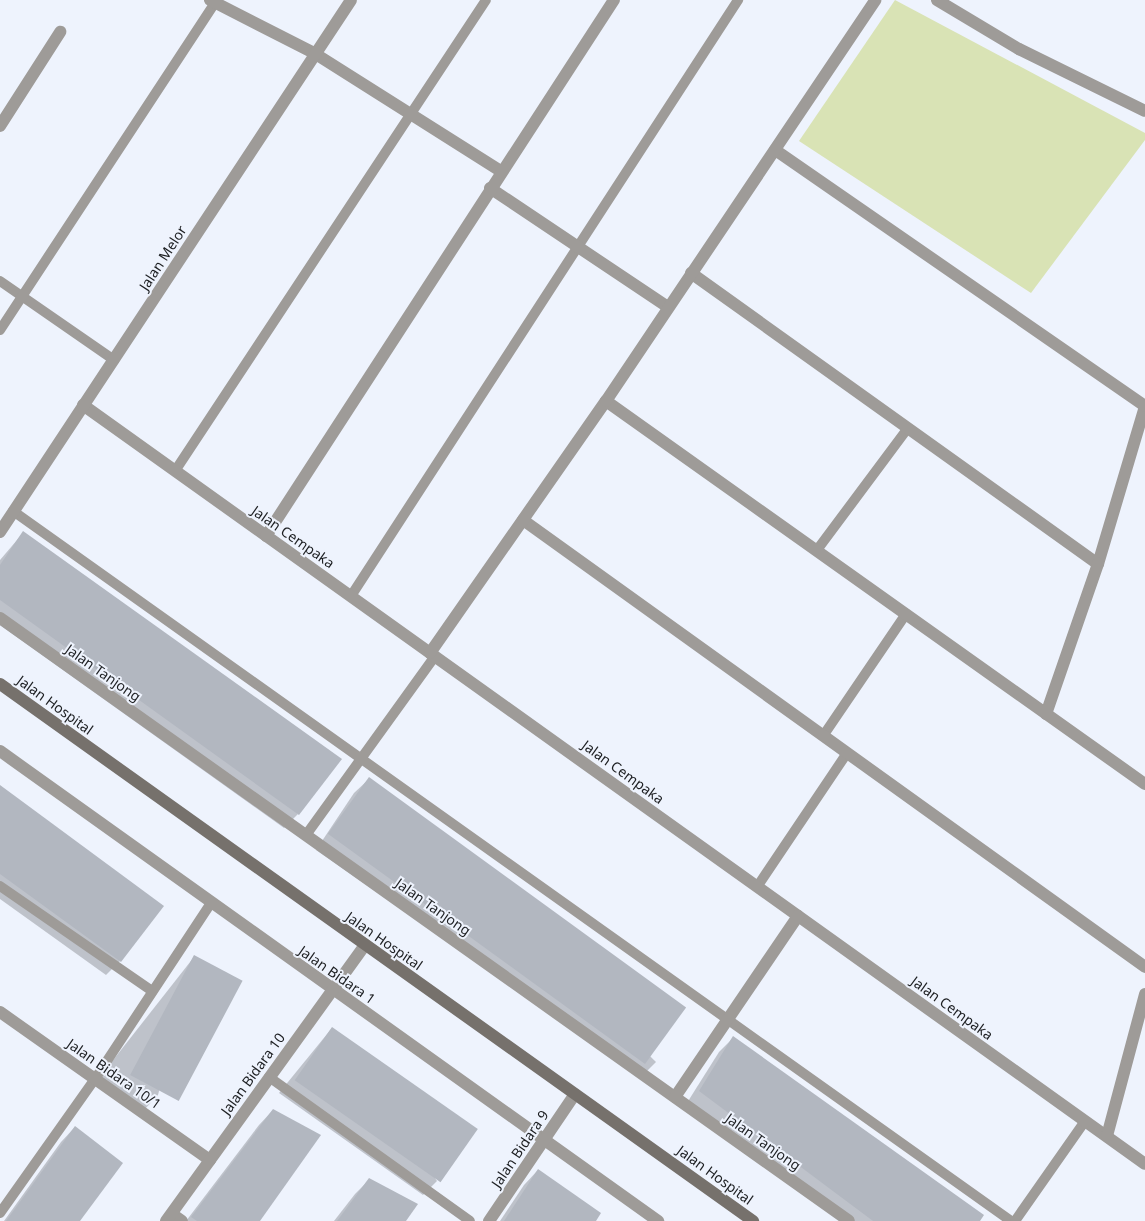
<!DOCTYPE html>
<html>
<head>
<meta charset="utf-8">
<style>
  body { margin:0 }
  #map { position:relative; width:1145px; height:1221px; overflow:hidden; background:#eef3fd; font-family:"Noto Sans",sans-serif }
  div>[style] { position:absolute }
  .green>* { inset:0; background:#d9e3b5 }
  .shadow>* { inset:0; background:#0003 }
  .building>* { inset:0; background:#b2b7c0; transform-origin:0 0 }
  .lane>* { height:10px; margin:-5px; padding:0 5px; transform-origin:5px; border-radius:5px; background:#9e9b98 }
  .street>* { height:12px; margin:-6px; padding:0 6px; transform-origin:6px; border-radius:6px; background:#9e9b98 }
  .secondary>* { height:12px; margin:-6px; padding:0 6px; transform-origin:6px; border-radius:6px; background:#76716c }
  span { translate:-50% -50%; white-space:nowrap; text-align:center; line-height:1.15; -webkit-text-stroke:4px #eef3fd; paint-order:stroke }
  .street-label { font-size:14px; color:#1c1e21 }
</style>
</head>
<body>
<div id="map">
  <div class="green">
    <div style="clip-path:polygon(895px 0,1145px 133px,1145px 140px,1031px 293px,799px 141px)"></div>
  </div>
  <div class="shadow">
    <div style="clip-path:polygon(23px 533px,298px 814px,284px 828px,0 625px,0 560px)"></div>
    <div style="clip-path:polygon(369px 779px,656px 1062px,642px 1076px,316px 850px,354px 793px)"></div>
    <div style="clip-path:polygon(0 786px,120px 961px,106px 975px,0 899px)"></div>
    <div style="clip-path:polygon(194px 957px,158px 1095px,144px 1110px,99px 1078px)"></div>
    <div style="clip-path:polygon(332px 1028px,437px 1181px,423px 1195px,279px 1093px)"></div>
    <div style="clip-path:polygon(733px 1038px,978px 1221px,840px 1221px,685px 1106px,719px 1052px)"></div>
    <div style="clip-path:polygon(273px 1110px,258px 1221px,186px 1221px,259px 1125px)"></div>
    <div style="clip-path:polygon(75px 1127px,79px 1221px,4px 1221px,61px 1142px)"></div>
    <div style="clip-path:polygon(538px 1170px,594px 1221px,500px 1221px,524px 1185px)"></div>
    <div style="clip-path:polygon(370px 1179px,404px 1221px,334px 1221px,355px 1194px)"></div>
  </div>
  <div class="building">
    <div style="clip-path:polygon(23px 531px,342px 759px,299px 815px,0 600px,0 565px)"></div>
    <div style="left:369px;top:777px;width:392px;height:70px;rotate:36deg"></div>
    <div style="clip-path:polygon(0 785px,164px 906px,121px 962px,0 874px)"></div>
    <div style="left:194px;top:955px;width:55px;height:136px;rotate:28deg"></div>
    <div style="left:332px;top:1027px;width:178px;height:65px;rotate:35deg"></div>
    <div style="clip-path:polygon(733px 1036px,984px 1215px,980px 1221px,873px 1221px,699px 1091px)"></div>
    <div style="clip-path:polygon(273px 1109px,321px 1135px,260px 1221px,197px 1221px,191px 1217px)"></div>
    <div style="clip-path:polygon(75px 1126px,123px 1163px,80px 1221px,6px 1221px)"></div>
    <div style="clip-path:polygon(538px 1169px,601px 1213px,596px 1221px,504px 1221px)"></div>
    <div style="clip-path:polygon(369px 1178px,418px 1204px,406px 1221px,337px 1221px)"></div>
  </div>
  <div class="lane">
    <div style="left:0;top:281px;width:139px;rotate:34.7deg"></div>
    <div style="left:0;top:330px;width:391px;rotate:-56.7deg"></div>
    <div style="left:175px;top:471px;width:564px;rotate:-56.56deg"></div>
    <div style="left:13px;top:511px;width:1225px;rotate:35.43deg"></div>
    <div style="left:817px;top:550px;width:152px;rotate:-53.3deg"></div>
    <div style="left:351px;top:596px;width:711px;rotate:-57deg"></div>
    <div style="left:823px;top:736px;width:148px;rotate:-55.8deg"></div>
    <div style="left:306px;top:835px;width:221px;rotate:-54.2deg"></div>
    <div style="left:0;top:886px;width:185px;rotate:34.6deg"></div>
    <div style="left:757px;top:887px;width:161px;rotate:-56.1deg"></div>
    <div style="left:269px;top:1077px;width:247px;rotate:35.6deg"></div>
    <div style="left:0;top:1213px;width:164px;rotate:-54.7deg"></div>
    <div style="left:95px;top:1079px;width:211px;rotate:-56.6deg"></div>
    <div style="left:1015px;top:1221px;width:122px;rotate:-55deg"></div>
  </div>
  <div class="street">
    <div style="left:210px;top:0;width:117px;rotate:27deg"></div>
    <div style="left:314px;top:53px;width:221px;rotate:32.3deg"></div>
    <div style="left:937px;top:0;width:96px;rotate:30.9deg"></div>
    <div style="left:1019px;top:49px;width:140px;rotate:26.2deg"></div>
    <div style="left:0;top:126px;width:112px;rotate:-57.4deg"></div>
    <div style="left:490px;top:188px;width:214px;rotate:33.8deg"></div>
    <div style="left:691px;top:273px;width:500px;rotate:35.56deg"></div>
    <div style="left:1098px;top:564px;width:165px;rotate:-73.4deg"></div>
    <div style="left:1145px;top:406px;width:450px;rotate:-145.3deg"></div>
    <div style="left:606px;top:401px;width:661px;rotate:35.4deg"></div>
    <div style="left:83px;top:405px;width:1305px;rotate:35.55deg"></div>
    <div style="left:523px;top:520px;width:766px;rotate:35.7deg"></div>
    <div style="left:0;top:532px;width:637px;rotate:-56.58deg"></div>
    <div style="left:266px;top:536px;width:639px;rotate:-57.01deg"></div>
    <div style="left:0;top:618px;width:1041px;rotate:35.38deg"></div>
    <div style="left:430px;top:653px;width:307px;rotate:-55.1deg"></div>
    <div style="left:606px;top:401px;width:483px;rotate:-56.1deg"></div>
    <div style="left:1046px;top:714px;width:159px;rotate:-70.9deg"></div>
    <div style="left:0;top:751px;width:809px;rotate:35.54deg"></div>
    <div style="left:0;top:1012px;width:257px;rotate:35.2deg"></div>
    <div style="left:675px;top:1097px;width:219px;rotate:-55.8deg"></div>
    <div style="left:1107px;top:1136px;width:147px;rotate:-75deg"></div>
    <div style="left:172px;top:1214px;width:12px;rotate:35deg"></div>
    <div style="left:166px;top:1221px;width:339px;rotate:-54.2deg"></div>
    <div style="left:489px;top:1221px;width:153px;rotate:-55.9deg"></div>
  </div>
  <div class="secondary">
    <div style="left:0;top:684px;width:925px;rotate:35.49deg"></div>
  </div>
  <div class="street-label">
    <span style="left:163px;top:258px;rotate:-57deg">Jalan Melor</span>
    <span style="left:293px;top:537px;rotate:35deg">Jalan Cempaka</span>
    <span style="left:103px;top:673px;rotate:35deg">Jalan Tanjong</span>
    <span style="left:55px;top:705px;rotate:36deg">Jalan Hospital</span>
    <span style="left:623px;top:772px;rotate:36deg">Jalan Cempaka</span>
    <span style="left:433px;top:907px;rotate:35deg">Jalan Tanjong</span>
    <span style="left:384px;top:941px;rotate:35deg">Jalan Hospital</span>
    <span style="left:337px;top:975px;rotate:35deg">Jalan Bidara 1</span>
    <span style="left:952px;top:1008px;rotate:36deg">Jalan Cempaka</span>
    <span style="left:114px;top:1074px;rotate:35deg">Jalan Bidara 10/1</span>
    <span style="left:253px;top:1074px;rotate:-54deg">Jalan Bidara 10</span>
    <span style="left:763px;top:1142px;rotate:35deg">Jalan Tanjong</span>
    <span style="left:520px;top:1149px;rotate:-56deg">Jalan Bidara 9</span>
    <span style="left:715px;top:1175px;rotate:36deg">Jalan Hospital</span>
  </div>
</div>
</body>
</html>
